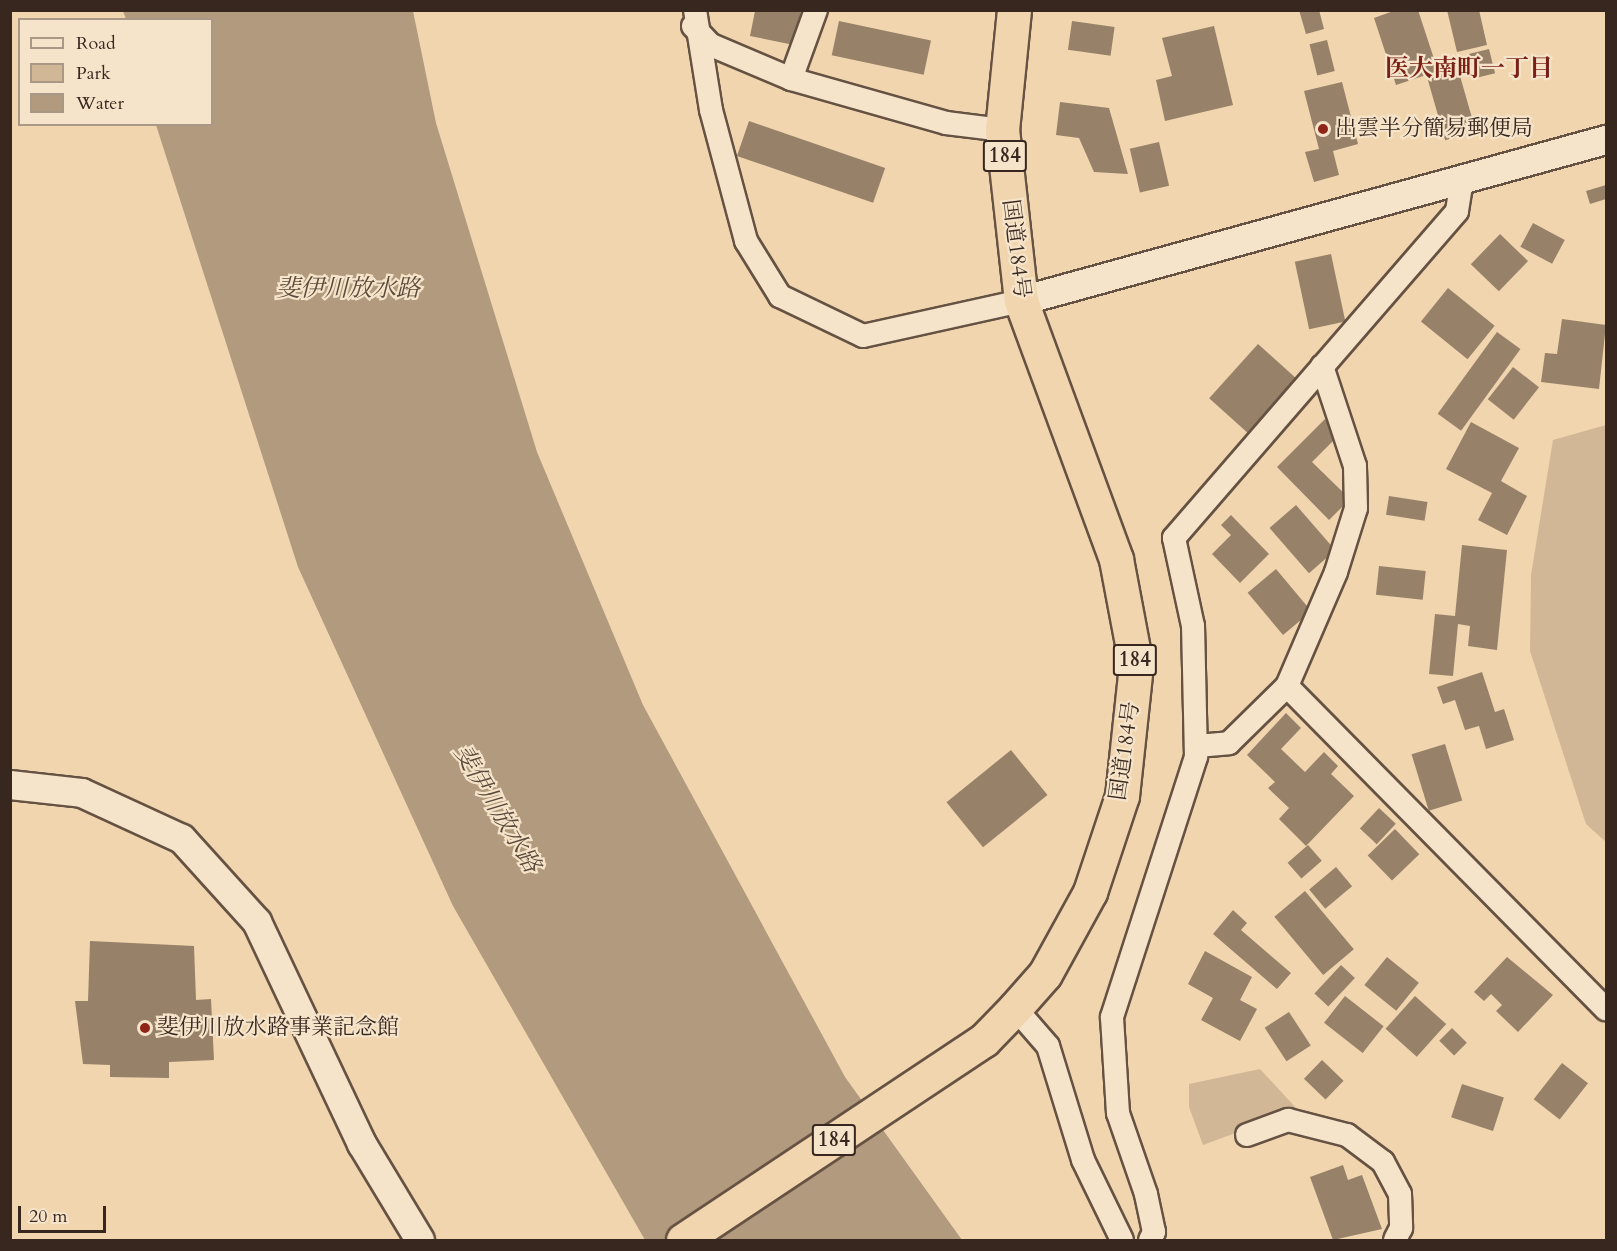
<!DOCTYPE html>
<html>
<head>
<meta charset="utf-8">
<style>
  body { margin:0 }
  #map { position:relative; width:1617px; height:1251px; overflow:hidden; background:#f0d5ae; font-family:Cardo,"Noto Serif JP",serif }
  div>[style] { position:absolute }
  .green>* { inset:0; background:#d1b796 }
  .water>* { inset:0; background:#b19a7d }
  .building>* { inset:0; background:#988169; transform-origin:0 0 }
  .roads { filter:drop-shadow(2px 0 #665243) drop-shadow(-2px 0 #665243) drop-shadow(0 2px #665243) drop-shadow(0 -2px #665243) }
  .minor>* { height:22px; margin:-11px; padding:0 11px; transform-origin:11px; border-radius:11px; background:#f5e4ca }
  .tertiary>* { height:28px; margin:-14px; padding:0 14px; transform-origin:14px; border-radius:14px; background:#f5e4ca }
  .trunk>* { height:33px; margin:-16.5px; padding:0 16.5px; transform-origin:16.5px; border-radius:16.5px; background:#f0d5ae }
  .dots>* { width:16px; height:16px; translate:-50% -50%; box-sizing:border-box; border:3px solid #f5e4ca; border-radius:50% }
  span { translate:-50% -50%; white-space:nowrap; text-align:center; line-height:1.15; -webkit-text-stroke:4.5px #f5e4ca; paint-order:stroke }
  .shield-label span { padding:2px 4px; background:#f5e4ca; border:2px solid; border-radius:4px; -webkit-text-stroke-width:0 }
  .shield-label { font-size:21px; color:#38271f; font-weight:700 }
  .poi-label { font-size:22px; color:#38271f }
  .left { translate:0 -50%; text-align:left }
  .street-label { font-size:22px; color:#38271f }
  .neighbourhood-label { font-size:24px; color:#7a1f14; font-weight:700 }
  .water-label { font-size:24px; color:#5c4a3b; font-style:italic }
  .frame { position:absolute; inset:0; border:12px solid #38271f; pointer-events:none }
  .legend { position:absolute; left:18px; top:18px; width:195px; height:108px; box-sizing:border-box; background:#f5e4ca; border:2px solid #a99886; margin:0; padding:8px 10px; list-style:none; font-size:18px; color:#38271f }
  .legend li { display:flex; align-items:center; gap:12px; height:30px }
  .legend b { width:30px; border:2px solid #a99886 }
  .scale { position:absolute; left:18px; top:1206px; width:88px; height:27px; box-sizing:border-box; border:3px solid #38271f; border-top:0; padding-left:8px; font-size:18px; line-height:21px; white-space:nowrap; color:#38271f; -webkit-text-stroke:4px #f5e4ca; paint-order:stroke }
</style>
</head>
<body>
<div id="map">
  <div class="green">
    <div style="clip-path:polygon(1606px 425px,1606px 842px,1586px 824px,1530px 651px,1531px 575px,1553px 440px)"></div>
    <div style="clip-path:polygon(1260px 1069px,1298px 1110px,1203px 1145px,1189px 1107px,1189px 1084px)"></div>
  </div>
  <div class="water">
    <div style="clip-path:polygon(123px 11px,413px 11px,436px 123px,537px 452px,643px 705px,845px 1077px,962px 1240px,645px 1240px,453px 906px,298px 567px,156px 125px,212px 124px,212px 20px,126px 19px)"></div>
  </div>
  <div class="building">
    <div style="clip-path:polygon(769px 10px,801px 10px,794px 45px,750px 36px,755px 11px)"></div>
    <div style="clip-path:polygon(1299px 10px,1319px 10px,1324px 29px,1306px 34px)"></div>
    <div style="clip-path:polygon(1396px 10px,1418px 10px,1438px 71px,1396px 85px,1374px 18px)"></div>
    <div style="clip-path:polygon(1447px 10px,1479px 10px,1487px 45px,1457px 52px)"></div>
    <div style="left:839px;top:21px;width:94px;height:35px;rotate:12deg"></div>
    <div style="left:1072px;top:21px;width:43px;height:29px;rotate:8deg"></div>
    <div style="clip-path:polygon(1214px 26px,1233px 105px,1165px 121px,1156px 80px,1172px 76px,1162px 38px)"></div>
    <div style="left:1327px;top:40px;width:32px;height:18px;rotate:76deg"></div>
    <div style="left:1489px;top:49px;width:25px;height:21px;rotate:76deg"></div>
    <div style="left:1458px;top:69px;width:65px;height:32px;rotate:74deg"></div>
    <div style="clip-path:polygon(1342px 82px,1358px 144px,1333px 151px,1339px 175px,1314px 182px,1305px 152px,1319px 149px,1304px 91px)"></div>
    <div style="clip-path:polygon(1060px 102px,1109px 108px,1128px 174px,1094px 172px,1079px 138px,1056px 135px)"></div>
    <div style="left:749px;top:121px;width:144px;height:37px;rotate:19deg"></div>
    <div style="left:1159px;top:142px;width:45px;height:30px;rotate:77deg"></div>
    <div style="clip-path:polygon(1606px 185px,1606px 199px,1590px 204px,1586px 191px)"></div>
    <div style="left:1533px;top:223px;width:36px;height:27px;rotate:28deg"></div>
    <div style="left:1500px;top:234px;width:39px;height:42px;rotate:44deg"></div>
    <div style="left:1331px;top:254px;width:69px;height:37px;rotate:78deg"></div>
    <div style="left:1448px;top:288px;width:60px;height:43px;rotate:39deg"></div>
    <div style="clip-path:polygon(1562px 319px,1606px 325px,1599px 389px,1541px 382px,1545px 353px,1557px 354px)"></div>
    <div style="left:1497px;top:332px;width:29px;height:101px;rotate:36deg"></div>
    <div style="left:1258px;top:344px;width:52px;height:73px;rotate:42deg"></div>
    <div style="left:1513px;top:367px;width:33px;height:41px;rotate:38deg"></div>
    <div style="clip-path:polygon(1325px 419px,1340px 434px,1312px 462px,1350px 499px,1329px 520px,1277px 467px)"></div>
    <div style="clip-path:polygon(1471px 422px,1519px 448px,1501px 481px,1527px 496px,1507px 535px,1478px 520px,1492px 493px,1446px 469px)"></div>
    <div style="left:1389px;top:496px;width:39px;height:19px;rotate:9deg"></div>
    <div style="left:1296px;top:505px;width:60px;height:35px;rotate:49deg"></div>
    <div style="clip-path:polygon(1231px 515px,1269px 554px,1240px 583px,1212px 554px,1231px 535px,1221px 525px)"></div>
    <div style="clip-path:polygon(1462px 545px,1507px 550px,1497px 650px,1468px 646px,1470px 626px,1458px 624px,1453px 676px,1429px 674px,1435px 614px,1455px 616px)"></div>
    <div style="left:1379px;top:566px;width:47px;height:29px;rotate:6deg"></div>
    <div style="left:1276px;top:569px;width:55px;height:37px;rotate:50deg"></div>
    <div style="clip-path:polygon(1482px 672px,1495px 712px,1504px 709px,1514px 740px,1486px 749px,1479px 726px,1465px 730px,1455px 700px,1443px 704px,1437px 687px)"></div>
    <div style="clip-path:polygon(1286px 713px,1301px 728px,1281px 749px,1305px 772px,1324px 752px,1338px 766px,1331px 774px,1354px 796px,1306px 846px,1279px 819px,1289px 808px,1268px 788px,1275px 782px,1247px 755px)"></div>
    <div style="left:1445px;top:744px;width:59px;height:35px;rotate:73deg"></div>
    <div style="left:1011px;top:750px;width:58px;height:83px;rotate:51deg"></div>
    <div style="left:1379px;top:808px;width:23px;height:28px;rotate:43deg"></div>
    <div style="left:1395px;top:829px;width:35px;height:38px;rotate:46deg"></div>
    <div style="left:1308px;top:845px;width:21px;height:27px;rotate:49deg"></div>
    <div style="left:1336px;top:867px;width:25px;height:35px;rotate:50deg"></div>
    <div style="left:1305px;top:891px;width:76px;height:40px;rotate:50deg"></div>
    <div style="clip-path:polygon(1233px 910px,1247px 923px,1241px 930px,1291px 973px,1277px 989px,1213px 934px)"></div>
    <div style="clip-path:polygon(90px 941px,194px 946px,196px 1000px,211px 999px,214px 1060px,169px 1062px,169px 1078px,110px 1077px,110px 1065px,83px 1064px,75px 1001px,88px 1001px)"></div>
    <div style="clip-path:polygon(1205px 951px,1252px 977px,1240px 1000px,1257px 1009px,1240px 1041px,1201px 1020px,1213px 998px,1188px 984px)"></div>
    <div style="left:1387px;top:957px;width:41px;height:36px;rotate:39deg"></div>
    <div style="clip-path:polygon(1507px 957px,1553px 995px,1518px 1032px,1496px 1011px,1502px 1005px,1491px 994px,1484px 1001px,1474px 992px)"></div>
    <div style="left:1341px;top:965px;width:19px;height:39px;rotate:43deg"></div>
    <div style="left:1345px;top:996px;width:49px;height:34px;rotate:38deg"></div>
    <div style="left:1415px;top:996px;width:42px;height:44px;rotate:42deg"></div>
    <div style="left:1289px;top:1012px;width:40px;height:29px;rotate:57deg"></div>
    <div style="left:1452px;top:1028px;width:21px;height:18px;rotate:45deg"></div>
    <div style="left:1322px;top:1060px;width:30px;height:26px;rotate:44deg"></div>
    <div style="left:1562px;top:1063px;width:33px;height:46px;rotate:38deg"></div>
    <div style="left:1462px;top:1084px;width:44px;height:35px;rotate:18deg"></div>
    <div style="clip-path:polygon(1343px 1165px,1348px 1180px,1362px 1175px,1382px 1229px,1333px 1240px,1310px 1177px)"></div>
  </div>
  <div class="roads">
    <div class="minor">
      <div style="left:695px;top:10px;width:101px;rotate:80.9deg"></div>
      <div style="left:711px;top:110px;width:136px;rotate:75deg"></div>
      <div style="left:746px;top:241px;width:65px;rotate:58.3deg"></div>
      <div style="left:780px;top:296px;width:92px;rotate:25.7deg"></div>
      <div style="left:863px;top:336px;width:162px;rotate:-12.5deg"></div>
      <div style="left:693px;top:26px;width:26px;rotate:47deg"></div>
      <div style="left:711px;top:45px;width:87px;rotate:23deg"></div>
      <div style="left:791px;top:79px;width:161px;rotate:15.8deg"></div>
      <div style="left:946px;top:123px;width:56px;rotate:7.1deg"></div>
      <div style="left:791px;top:79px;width:73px;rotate:-70.1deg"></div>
      <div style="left:1287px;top:686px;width:454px;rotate:45.4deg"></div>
      <div style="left:1197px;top:746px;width:32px;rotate:-5deg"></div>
      <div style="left:1229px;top:743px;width:81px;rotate:-44.5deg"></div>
      <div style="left:1287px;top:686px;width:124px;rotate:-66.7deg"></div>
      <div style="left:1336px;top:572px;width:67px;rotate:-72.6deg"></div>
      <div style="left:1356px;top:508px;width:42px;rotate:-91.4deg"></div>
      <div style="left:1355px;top:466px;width:105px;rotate:-108.3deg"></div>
      <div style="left:1015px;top:1008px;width:50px;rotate:49deg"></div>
      <div style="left:1048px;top:1046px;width:119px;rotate:72.9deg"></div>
      <div style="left:1083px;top:1160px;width:89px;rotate:64deg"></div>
      <div style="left:1247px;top:1135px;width:44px;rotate:-20.1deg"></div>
      <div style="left:1288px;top:1120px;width:61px;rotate:14.3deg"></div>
      <div style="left:1347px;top:1135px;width:45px;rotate:36.9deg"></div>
      <div style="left:1383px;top:1162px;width:36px;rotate:62deg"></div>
      <div style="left:1400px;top:1194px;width:34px;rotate:88deg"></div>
      <div style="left:1401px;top:1228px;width:13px;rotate:117deg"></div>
      <div style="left:1150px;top:1240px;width:9px;rotate:-63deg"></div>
      <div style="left:1154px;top:1232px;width:39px;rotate:-102deg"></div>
      <div style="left:1146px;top:1194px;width:86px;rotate:-109.1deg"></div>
      <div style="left:1118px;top:1113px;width:96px;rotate:-93.6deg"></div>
      <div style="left:1112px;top:1017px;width:273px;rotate:-72.1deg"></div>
      <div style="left:1196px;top:757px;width:131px;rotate:-91.3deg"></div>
      <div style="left:1193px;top:626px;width:90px;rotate:-102.2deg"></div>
      <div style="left:1174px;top:538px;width:432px;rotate:-49.1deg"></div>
      <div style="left:1457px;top:211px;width:32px;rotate:-81deg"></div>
    </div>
    <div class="tertiary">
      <div style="left:1021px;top:301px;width:607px;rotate:-15.39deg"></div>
      <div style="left:10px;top:785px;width:72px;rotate:6.3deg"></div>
      <div style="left:82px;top:793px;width:110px;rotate:24.7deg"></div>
      <div style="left:182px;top:839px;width:112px;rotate:47.9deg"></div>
      <div style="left:257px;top:922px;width:246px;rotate:64.7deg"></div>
      <div style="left:362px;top:1144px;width:112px;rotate:58.9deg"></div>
    </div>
    <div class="trunk">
      <div style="left:683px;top:1240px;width:361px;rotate:-33.6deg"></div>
      <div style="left:984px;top:1040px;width:45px;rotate:-45.9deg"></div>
      <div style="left:1015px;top:1008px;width:45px;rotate:-48.6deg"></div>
      <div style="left:1045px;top:974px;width:94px;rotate:-61.2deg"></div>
      <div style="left:1090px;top:892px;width:101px;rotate:-71.6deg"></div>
      <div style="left:1122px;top:796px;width:132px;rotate:-83.9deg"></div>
      <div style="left:1136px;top:665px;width:108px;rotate:-100.7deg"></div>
      <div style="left:1116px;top:559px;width:275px;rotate:-110.2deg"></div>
      <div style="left:1021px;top:301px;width:172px;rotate:-96.3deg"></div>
      <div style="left:1002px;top:130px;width:121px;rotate:-84.3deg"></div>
    </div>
  </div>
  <div class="dots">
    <div style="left:1323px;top:129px;background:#8f2418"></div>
    <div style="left:145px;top:1028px;background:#8f2418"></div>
  </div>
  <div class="shield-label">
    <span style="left:1005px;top:156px">184</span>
    <span style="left:1135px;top:660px">184</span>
    <span style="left:834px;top:1140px">184</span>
  </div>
  <div class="poi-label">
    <span class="left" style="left:1335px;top:129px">出雲半分簡易郵便局</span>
    <span class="left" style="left:157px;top:1028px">斐伊川放水路事業記念館</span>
  </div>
  <div class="street-label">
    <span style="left:1016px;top:249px;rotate:83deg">国道184号</span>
    <span style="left:1125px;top:751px;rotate:-82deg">国道184号</span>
  </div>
  <div class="neighbourhood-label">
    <span style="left:1469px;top:69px">医大南町一丁目</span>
  </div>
  <div class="water-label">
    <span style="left:348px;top:289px">斐伊川放水路</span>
    <span style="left:497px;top:809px;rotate:59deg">斐伊川放水路</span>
  </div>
  <div class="frame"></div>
  <ul class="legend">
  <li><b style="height:8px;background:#f5e4ca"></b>Road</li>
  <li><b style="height:16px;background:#d1b796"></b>Park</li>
  <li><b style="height:16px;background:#b19a7d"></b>Water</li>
  </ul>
  <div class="scale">20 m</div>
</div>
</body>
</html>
